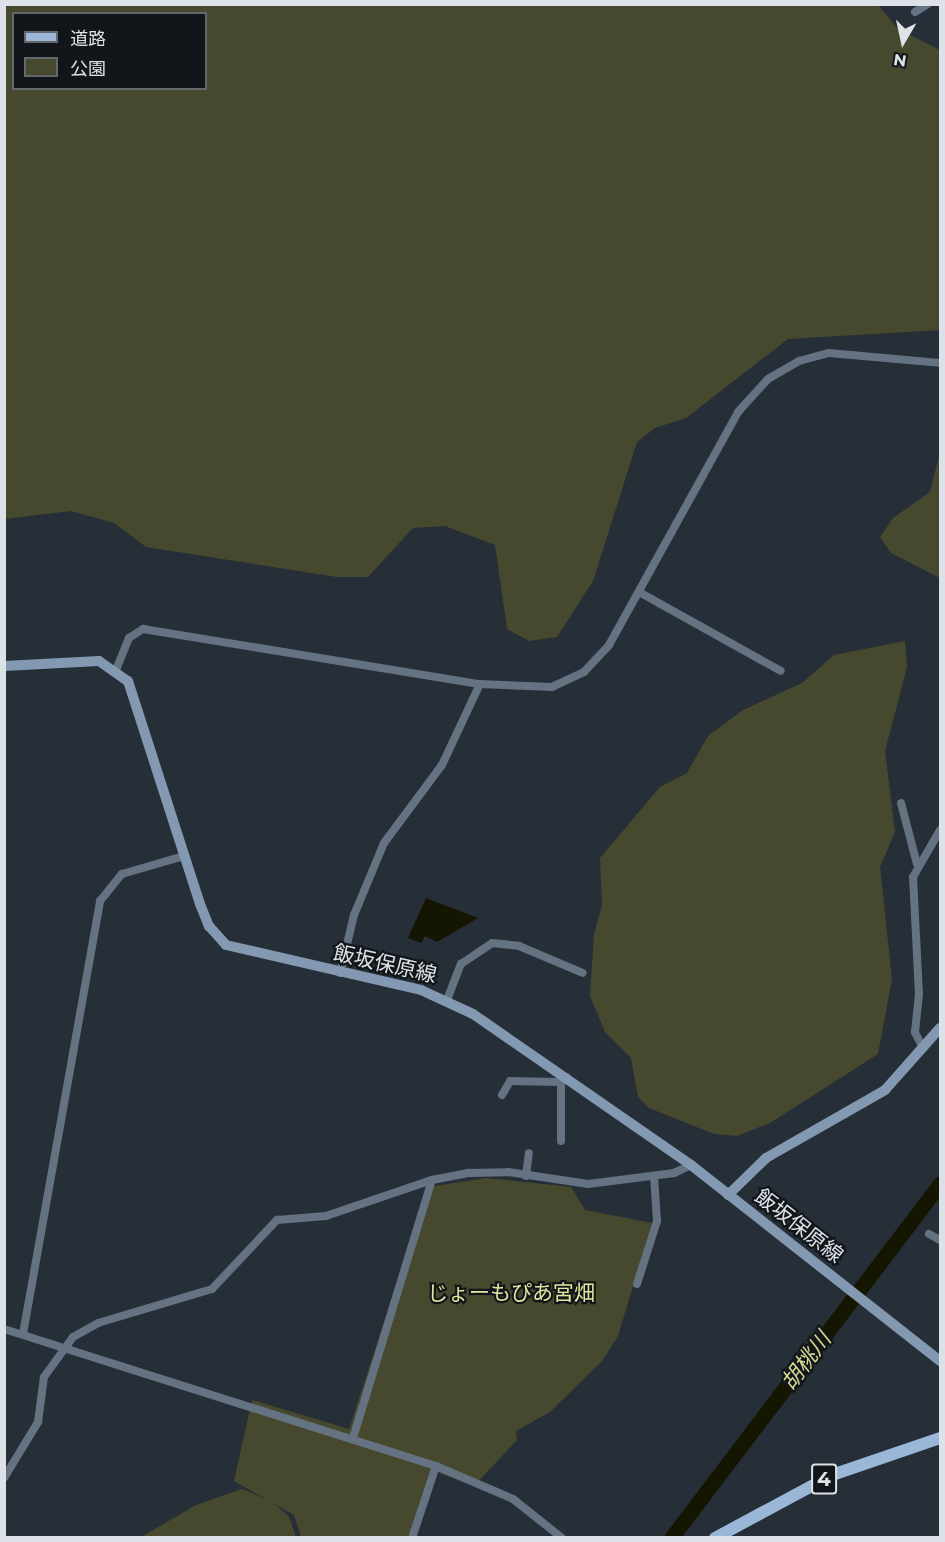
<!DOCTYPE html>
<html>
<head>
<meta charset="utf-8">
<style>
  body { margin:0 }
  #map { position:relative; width:945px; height:1542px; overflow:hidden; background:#262e37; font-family:Montserrat,"Noto Sans JP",sans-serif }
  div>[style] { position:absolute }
  .green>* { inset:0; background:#47492e }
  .water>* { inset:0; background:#141601 }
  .river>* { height:15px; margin:-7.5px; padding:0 7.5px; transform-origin:7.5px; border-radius:7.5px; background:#141601 }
  .street>* { height:8px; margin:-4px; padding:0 4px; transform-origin:4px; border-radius:4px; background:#647282 }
  .secondary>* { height:10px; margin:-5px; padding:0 5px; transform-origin:5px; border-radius:5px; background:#8399b2 }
  .primary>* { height:12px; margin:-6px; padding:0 6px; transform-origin:6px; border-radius:6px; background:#9ab7d7 }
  span { translate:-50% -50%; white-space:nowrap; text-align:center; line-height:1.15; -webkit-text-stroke:4.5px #12161a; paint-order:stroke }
  .shield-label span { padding:2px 4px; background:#12161a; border:2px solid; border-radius:4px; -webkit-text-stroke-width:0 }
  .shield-label { font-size:20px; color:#dde2e8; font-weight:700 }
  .street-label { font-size:21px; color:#dde2e8 }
  .park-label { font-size:21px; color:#dfe69c }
  .water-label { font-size:22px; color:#d4db91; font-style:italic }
  .frame { position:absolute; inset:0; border:6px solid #dde2e8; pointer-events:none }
  .legend { position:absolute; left:12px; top:12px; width:195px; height:78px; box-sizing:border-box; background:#12161a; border:2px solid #63686c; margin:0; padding:8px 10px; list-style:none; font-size:18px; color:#dde2e8 }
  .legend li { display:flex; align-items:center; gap:12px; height:30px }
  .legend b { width:30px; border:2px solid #63686c }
  .north { position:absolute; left:873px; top:12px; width:60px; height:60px; -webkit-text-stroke:4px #12161a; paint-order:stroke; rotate:189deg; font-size:16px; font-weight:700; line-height:24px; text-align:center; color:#dde2e8 }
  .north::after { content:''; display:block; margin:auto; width:21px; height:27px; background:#dde2e8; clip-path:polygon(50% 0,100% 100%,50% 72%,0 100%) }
</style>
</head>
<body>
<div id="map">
  <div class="green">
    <div style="clip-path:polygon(evenodd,5px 4px,878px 5px,898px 29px,940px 50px,940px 330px,788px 339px,686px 418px,655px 428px,637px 442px,593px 581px,557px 637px,529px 641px,507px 629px,495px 545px,445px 526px,413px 528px,368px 577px,337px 577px,146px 547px,114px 523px,71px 511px,5px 519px,5px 4px,14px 14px,206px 14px,206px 88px,14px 88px,14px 14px)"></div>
    <div style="clip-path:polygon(940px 452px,940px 578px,891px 553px,880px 537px,893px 518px,930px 492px)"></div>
    <div style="clip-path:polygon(905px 641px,907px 667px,885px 751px,895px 832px,880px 867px,892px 979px,878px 1054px,770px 1123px,737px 1136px,714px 1134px,649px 1108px,638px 1097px,631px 1058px,605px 1032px,590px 996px,594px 934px,602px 905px,600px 858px,660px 787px,687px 773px,708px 736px,743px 710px,802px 683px,834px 655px)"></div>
    <div style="clip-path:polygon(487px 1178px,571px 1187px,585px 1210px,652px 1223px,618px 1336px,602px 1361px,550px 1412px,516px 1431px,517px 1440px,474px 1486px,437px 1472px,408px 1537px,301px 1537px,294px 1515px,234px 1481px,252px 1400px,349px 1429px,428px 1187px)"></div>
    <div style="clip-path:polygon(242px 1489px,273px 1502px,289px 1517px,296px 1537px,141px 1537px,196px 1505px)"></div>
  </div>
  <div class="water">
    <div style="clip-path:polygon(426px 898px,478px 918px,437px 942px,425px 936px,421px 943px,408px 938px)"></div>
  </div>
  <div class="river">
    <div style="left:671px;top:1538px;width:445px;rotate:-52.8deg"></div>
  </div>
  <div class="street">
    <div style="left:915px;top:12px;width:15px;rotate:-32deg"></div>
    <div style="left:639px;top:592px;width:162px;rotate:29.1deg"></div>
    <div style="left:116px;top:670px;width:35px;rotate:-68deg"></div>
    <div style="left:129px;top:638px;width:17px;rotate:-33deg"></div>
    <div style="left:143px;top:629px;width:341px;rotate:9.3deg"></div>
    <div style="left:480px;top:684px;width:72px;rotate:2.4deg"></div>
    <div style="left:552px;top:687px;width:35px;rotate:-25deg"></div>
    <div style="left:584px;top:672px;width:37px;rotate:-47deg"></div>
    <div style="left:609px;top:645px;width:266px;rotate:-61deg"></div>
    <div style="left:738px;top:412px;width:45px;rotate:-47.7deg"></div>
    <div style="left:768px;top:379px;width:36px;rotate:-30deg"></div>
    <div style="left:799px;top:361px;width:31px;rotate:-15deg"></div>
    <div style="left:829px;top:353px;width:111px;rotate:5.1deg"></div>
    <div style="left:901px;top:803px;width:63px;rotate:75.3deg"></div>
    <div style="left:340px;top:973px;width:60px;rotate:-76.4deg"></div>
    <div style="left:354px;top:915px;width:78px;rotate:-67.4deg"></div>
    <div style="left:384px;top:843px;width:97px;rotate:-53.4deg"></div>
    <div style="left:442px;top:765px;width:89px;rotate:-64.9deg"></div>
    <div style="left:447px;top:1000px;width:39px;rotate:-69deg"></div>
    <div style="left:461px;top:964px;width:37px;rotate:-34deg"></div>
    <div style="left:492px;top:943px;width:27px;rotate:6deg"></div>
    <div style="left:519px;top:946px;width:69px;rotate:22.9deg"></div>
    <div style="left:923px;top:1048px;width:18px;rotate:-117deg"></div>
    <div style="left:915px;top:1032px;width:37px;rotate:-84deg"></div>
    <div style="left:919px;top:995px;width:118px;rotate:-92.9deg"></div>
    <div style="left:913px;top:877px;width:54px;rotate:-60.1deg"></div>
    <div style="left:502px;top:1095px;width:16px;rotate:-60deg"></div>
    <div style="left:510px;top:1081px;width:49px;rotate:1.2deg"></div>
    <div style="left:559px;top:1082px;width:9px;rotate:-32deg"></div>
    <div style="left:561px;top:1141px;width:60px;rotate:-90deg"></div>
    <div style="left:526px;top:1176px;width:23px;rotate:-83deg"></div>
    <div style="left:929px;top:1234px;width:13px;rotate:29deg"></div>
    <div style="left:637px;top:1284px;width:66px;rotate:-72.4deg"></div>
    <div style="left:657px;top:1221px;width:45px;rotate:-93.8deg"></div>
    <div style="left:4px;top:1329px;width:453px;rotate:17.6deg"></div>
    <div style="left:436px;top:1466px;width:84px;rotate:23.2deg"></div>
    <div style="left:513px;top:1499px;width:63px;rotate:38.5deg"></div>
    <div style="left:23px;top:1334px;width:440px;rotate:-79.9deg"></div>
    <div style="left:100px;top:901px;width:35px;rotate:-51deg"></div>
    <div style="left:122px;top:874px;width:65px;rotate:-16.2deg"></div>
    <div style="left:353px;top:1438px;width:270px;rotate:-73deg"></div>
    <div style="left:4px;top:1478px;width:66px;rotate:-58.7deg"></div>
    <div style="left:38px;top:1422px;width:45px;rotate:-82.4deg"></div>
    <div style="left:44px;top:1377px;width:49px;rotate:-54.1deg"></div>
    <div style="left:73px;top:1337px;width:29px;rotate:-29deg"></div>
    <div style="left:98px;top:1323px;width:119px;rotate:-16.6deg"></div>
    <div style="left:212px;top:1289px;width:95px;rotate:-46.7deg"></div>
    <div style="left:277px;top:1220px;width:49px;rotate:-4.7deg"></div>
    <div style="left:326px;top:1216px;width:112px;rotate:-18.8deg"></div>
    <div style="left:432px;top:1180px;width:38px;rotate:-11deg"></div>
    <div style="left:469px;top:1173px;width:39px;rotate:-1deg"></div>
    <div style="left:508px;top:1172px;width:81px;rotate:8.5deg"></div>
    <div style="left:588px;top:1184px;width:87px;rotate:-7.3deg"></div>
    <div style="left:674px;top:1173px;width:19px;rotate:-25deg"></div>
    <div style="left:412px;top:1538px;width:76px;rotate:-71.6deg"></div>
  </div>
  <div class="secondary">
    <div style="left:4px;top:666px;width:95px;rotate:-3deg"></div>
    <div style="left:99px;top:661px;width:35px;rotate:35deg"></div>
    <div style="left:128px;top:681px;width:234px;rotate:72.1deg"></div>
    <div style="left:200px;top:904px;width:24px;rotate:68deg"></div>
    <div style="left:209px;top:926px;width:25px;rotate:48deg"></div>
    <div style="left:226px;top:945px;width:200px;rotate:13deg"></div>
    <div style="left:421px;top:990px;width:57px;rotate:24.8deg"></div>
    <div style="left:473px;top:1014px;width:265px;rotate:34.7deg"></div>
    <div style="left:691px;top:1165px;width:317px;rotate:38.2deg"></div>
    <div style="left:728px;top:1195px;width:53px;rotate:-44.2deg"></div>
    <div style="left:766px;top:1158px;width:137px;rotate:-29.7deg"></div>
    <div style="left:885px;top:1090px;width:83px;rotate:-48.4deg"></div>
  </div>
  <div class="primary">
    <div style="left:715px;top:1538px;width:133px;rotate:-28.3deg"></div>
    <div style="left:832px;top:1475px;width:114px;rotate:-18.9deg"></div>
  </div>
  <div class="shield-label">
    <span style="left:824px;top:1479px">4</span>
  </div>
  <div class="street-label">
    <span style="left:385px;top:964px;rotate:13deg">飯坂保原線</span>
    <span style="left:799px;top:1226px;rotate:38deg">飯坂保原線</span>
  </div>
  <div class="park-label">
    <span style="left:511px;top:1293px">じょーもぴあ宮畑</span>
  </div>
  <div class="water-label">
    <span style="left:806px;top:1361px;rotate:-53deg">胡桃川</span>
  </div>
  <div class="frame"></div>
  <ul class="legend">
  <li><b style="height:8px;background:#9ab7d7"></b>道路</li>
  <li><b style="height:16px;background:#47492e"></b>公園</li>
  </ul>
  <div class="north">N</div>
</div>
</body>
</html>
